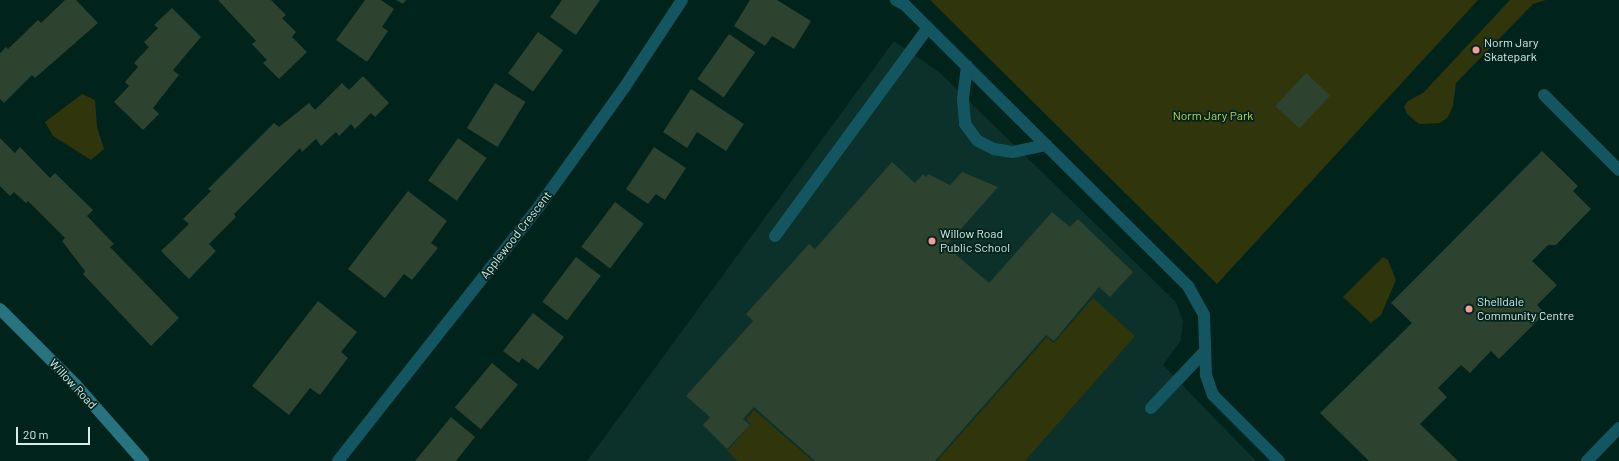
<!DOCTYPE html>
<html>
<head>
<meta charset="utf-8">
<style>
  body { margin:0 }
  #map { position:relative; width:1619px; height:461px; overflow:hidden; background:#00231c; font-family:Barlow,sans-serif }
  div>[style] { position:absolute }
  .built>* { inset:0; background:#0c302a }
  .green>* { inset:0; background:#31350c }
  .building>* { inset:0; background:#2d422f; transform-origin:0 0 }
  .lane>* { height:12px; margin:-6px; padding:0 6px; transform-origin:6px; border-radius:6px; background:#135661 }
  .street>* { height:12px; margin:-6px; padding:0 6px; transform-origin:6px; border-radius:6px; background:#135661 }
  .secondary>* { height:12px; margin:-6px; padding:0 6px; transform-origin:6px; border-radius:6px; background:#287380 }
  .dots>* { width:11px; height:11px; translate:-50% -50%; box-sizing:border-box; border:2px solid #00231c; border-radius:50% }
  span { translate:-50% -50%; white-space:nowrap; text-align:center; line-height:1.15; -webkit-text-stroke:3.5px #00231c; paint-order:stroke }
  .poi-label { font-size:12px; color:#d8ece7 }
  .left { translate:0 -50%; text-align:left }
  .park-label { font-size:12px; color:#c5d452 }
  .street-label { font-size:12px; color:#d8ece7 }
  .scale { position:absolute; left:16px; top:427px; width:74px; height:18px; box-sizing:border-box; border:2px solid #d8ece7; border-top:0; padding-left:5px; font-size:12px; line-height:14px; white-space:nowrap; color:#d8ece7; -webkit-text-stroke:3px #00231c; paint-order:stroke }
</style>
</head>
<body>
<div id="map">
  <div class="built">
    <div style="clip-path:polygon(894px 41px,939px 72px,1176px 302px,1183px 321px,1181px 340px,1163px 365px,1256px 461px,587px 461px)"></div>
  </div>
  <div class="green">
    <div style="clip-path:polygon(930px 0,1478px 0,1217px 284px)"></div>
    <div style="clip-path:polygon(1510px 0,1546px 0,1533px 4px,1456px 83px,1453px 106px,1448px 117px,1440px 123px,1419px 124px,1407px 114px,1404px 107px,1408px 101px,1423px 93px)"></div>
    <div style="clip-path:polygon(82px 94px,95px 100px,97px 127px,104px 149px,91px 160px,53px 136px,45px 122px)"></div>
    <div style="clip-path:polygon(1383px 257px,1388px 260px,1396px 280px,1381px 315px,1371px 323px,1343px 297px)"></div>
    <div style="clip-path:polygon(1093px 298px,1135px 336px,1025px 461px,937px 461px,1047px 337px,1054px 343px)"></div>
    <div style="clip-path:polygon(754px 410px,813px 461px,738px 461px,727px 451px,751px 424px,746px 419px)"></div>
  </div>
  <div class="building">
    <div style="clip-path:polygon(65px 0,76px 0,98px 23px,35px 78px,32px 75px,4px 103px,0 99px,0 53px,6px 47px,8px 49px,38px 20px,41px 23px)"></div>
    <div style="clip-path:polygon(218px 0,271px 0,286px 15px,282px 18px,296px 32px,292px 37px,307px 52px,279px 79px,263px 63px,267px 60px,252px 44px,256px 41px)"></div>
    <div style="clip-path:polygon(365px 0,381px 0,394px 9px,382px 27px,388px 31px,367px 62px,336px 40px)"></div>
    <div style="clip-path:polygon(396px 0,406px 0,403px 4px)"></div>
    <div style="clip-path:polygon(562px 0,600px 0,576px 35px,550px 17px)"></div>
    <div style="clip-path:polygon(750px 0,777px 0,811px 21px,794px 49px,772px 36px,765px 46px,734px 26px)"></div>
    <div style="clip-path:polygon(172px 8px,201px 37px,173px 70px,179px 75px,153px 108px,159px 114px,143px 130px,114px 102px,129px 86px,125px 82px,138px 67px,134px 63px,149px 47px,144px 42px,158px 28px,154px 25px)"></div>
    <div style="left:538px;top:32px;width:31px;height:51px;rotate:36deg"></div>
    <div style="left:729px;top:34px;width:32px;height:55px;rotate:35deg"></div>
    <div style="left:1306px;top:73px;width:33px;height:45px;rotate:43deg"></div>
    <div style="clip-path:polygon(363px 76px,389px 103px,375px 117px,371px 113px,355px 129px,351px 124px,339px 136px,336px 132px,321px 146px,316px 139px,302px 152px,300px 148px,234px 214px,236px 217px,209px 244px,216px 251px,189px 279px,161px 251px,189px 224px,183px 219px,211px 191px,208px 189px,274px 123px,279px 127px,309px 103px,315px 110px,342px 83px,349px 90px)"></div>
    <div style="left:495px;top:83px;width:36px;height:53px;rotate:32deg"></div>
    <div style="clip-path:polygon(691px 89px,744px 124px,726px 151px,697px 132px,687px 148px,663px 132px)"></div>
    <div style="clip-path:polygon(0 138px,15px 153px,20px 147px,50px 178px,55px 173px,93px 210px,87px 216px,114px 244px,110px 247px,179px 318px,151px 346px,83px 274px,85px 271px,62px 241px,65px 238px,28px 201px,26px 203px,14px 192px,10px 196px,0 186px)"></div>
    <div style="left:458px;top:138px;width:35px;height:52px;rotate:35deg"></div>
    <div style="clip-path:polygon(654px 147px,686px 168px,665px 200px,656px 194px,648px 204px,626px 189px)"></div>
    <div style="clip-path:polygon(1542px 151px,1578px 186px,1573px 191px,1591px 209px,1556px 245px,1548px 245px,1532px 261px,1557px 285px,1537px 305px,1545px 313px,1499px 359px,1491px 351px,1470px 373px,1461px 365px,1438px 388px,1447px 397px,1420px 424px,1458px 461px,1369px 461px,1320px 413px,1412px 323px,1391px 303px)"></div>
    <div style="clip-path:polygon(892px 162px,915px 183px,923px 174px,926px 177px,928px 174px,950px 185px,962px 172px,998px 187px,946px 246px,989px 283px,1052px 212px,1070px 227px,1078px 219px,1133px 272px,1110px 297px,1099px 287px,1054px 341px,1046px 335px,935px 461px,815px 461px,754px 407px,743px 419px,750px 425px,727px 449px,703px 425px,710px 417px,686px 396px,753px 321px,746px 314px,809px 244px,815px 249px)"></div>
    <div style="clip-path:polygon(408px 191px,447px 221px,431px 243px,438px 248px,412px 280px,404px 274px,385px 298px,348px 269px)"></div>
    <div style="left:615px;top:202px;width:36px;height:56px;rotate:37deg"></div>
    <div style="left:576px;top:257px;width:31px;height:56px;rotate:37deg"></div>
    <div style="clip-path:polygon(318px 301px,357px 332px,341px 352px,348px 358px,320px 395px,310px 388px,289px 415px,252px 386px)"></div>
    <div style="clip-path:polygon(533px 313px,564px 337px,538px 370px,522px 358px,519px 363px,503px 351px)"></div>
    <div style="left:492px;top:363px;width:34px;height:58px;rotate:40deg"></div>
    <div style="clip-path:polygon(451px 417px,475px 437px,456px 461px,415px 461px)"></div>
  </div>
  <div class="lane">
    <div style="left:905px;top:5px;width:399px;rotate:44.8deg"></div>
    <div style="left:1188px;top:286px;width:33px;rotate:61deg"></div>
    <div style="left:1204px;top:315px;width:60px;rotate:88.1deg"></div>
    <div style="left:1206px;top:375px;width:21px;rotate:71deg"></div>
    <div style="left:1213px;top:395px;width:93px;rotate:45deg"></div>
    <div style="left:967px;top:66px;width:33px;rotate:97deg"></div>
    <div style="left:963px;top:99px;width:25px;rotate:85deg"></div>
    <div style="left:965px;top:124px;width:21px;rotate:53deg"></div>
    <div style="left:978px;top:141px;width:18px;rotate:27deg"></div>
    <div style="left:994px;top:149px;width:19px;rotate:9deg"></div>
    <div style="left:1013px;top:152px;width:34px;rotate:-12deg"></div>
    <div style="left:1544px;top:95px;width:106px;rotate:45deg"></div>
    <div style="left:775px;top:236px;width:258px;rotate:-53.7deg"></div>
    <div style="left:1151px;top:408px;width:77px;rotate:-46.6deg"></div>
    <div style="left:1587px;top:461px;width:46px;rotate:-45.9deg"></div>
  </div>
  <div class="street">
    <div style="left:896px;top:0;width:10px;rotate:29deg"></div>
    <div style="left:338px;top:461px;width:326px;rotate:-51.7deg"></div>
    <div style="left:540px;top:205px;width:144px;rotate:-54.3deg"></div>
    <div style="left:624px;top:88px;width:105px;rotate:-56.6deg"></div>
  </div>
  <div class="secondary">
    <div style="left:0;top:309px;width:106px;rotate:45deg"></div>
    <div style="left:75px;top:384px;width:103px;rotate:48.6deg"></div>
  </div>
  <div class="dots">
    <div style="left:1476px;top:50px;background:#f59b9b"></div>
    <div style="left:932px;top:241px;background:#f59b9b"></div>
    <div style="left:1469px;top:309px;background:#f59b9b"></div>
  </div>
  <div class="poi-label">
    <span class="left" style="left:1484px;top:50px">Norm Jary<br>Skatepark</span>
    <span class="left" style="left:940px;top:241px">Willow Road<br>Public School</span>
    <span class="left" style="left:1477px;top:309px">Shelldale<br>Community Centre</span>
  </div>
  <div class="park-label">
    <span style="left:1213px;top:116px">Norm Jary Park</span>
  </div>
  <div class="street-label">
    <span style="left:516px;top:235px;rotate:-52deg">Applewood Crescent</span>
    <span style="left:73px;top:384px;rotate:47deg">Willow Road</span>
  </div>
  <div class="scale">20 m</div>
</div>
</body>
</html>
